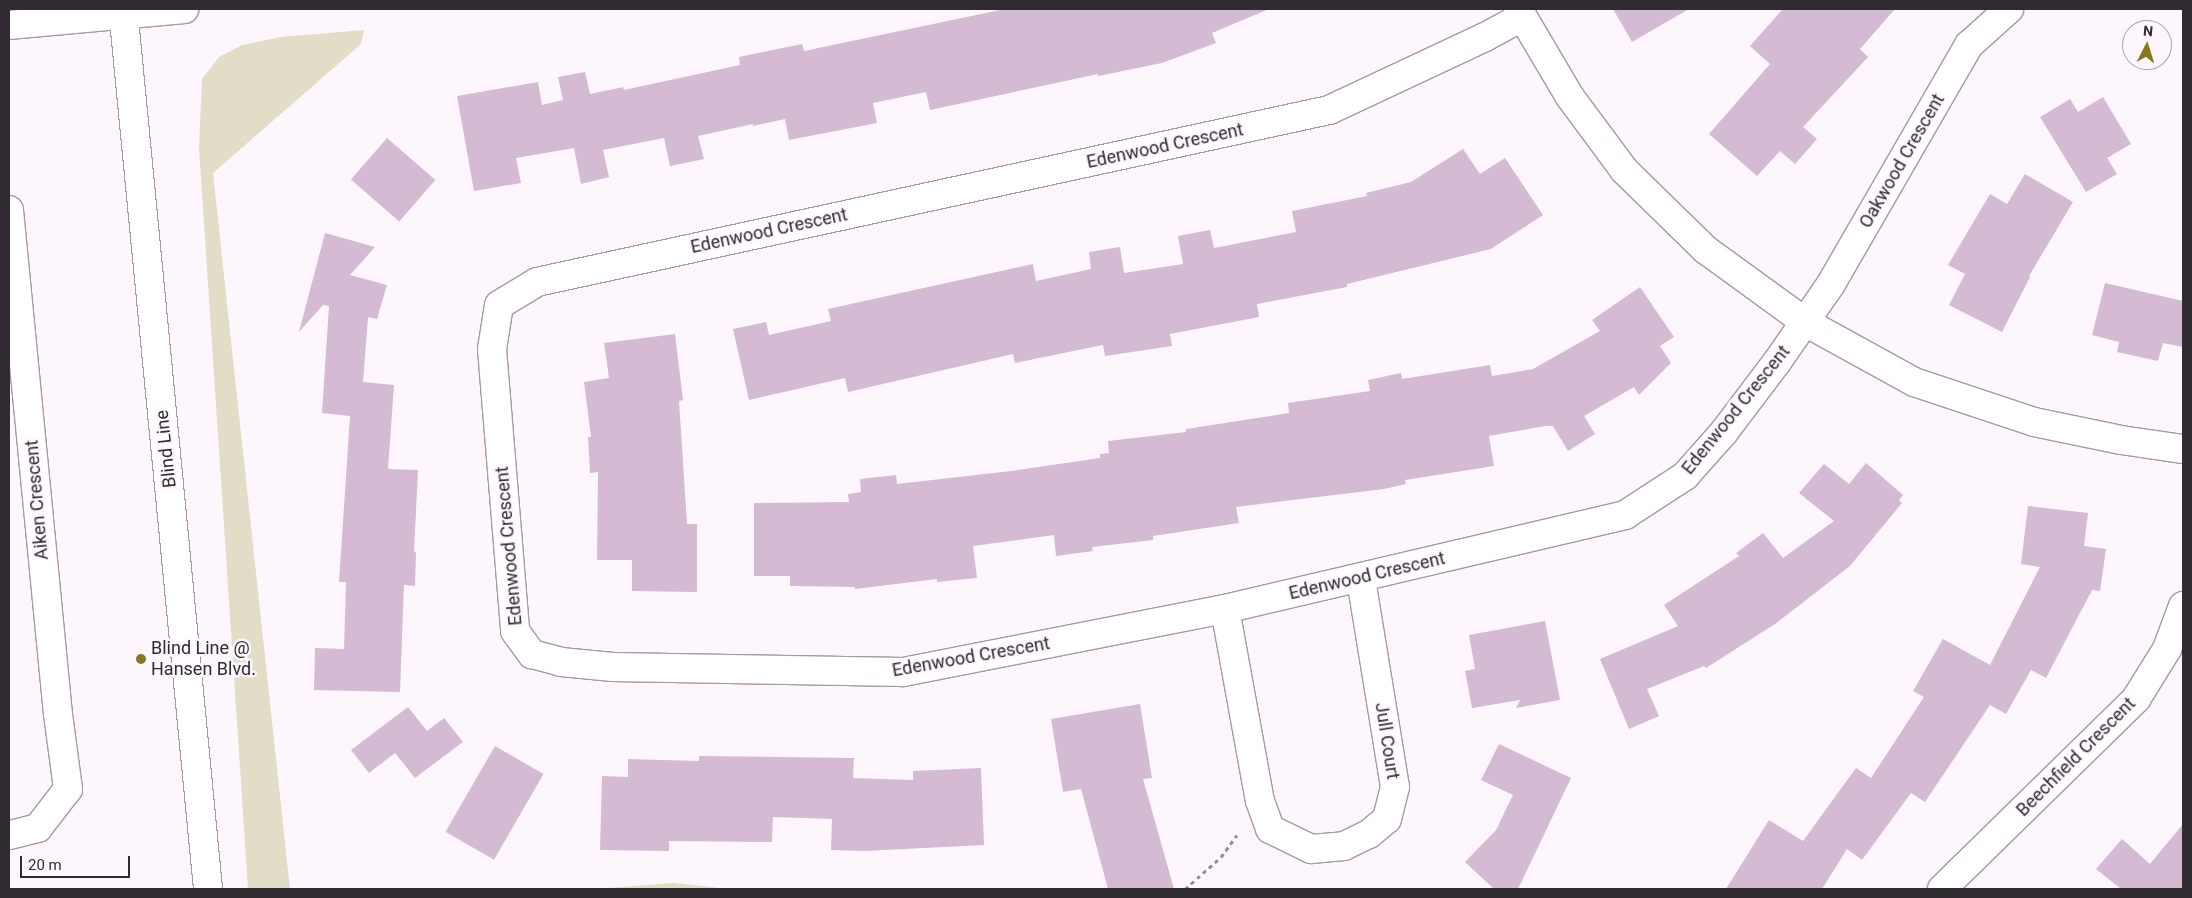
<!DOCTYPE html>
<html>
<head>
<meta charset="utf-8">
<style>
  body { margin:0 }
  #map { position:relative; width:2192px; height:898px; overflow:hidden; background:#fdf7fd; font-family:Roboto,sans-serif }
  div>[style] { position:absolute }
  .green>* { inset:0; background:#e2ddc7 }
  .building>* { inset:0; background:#d5bad4; transform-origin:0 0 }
  .path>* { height:3px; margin-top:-1.5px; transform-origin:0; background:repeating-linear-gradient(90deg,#928d92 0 4px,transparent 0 8px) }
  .roads { filter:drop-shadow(1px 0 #a698a5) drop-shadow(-1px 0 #a698a5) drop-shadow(0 1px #a698a5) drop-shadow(0 -1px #a698a5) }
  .minor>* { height:28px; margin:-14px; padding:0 14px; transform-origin:14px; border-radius:14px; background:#fff }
  .tertiary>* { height:28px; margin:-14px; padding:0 14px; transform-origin:14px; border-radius:14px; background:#fff }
  .dots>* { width:14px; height:14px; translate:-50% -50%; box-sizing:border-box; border:2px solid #fdf7fd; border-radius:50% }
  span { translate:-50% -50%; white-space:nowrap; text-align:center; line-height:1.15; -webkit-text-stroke:5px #fdf7fd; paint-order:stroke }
  .street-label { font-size:18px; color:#302b30 }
  .poi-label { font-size:18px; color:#302b30 }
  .left { translate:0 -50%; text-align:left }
  .frame { position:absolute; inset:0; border:10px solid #302b30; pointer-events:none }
  .north { position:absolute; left:2122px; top:20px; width:50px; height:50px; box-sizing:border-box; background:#fdf7fd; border:1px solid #aba5ab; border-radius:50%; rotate:5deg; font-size:14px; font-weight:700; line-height:20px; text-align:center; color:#302b30 }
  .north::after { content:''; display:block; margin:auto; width:18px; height:22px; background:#88781c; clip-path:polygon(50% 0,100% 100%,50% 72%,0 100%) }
  .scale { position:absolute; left:20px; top:856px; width:110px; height:22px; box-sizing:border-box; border:2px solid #302b30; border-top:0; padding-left:6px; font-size:15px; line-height:18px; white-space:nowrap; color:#302b30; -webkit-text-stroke:4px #fdf7fd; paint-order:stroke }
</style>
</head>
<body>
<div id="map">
  <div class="green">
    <div style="clip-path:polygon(364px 30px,361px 44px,213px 173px,290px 889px,248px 889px,199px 148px,202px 79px,219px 57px,242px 45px,281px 37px)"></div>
    <div style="clip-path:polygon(673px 883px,729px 889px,596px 889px)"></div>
  </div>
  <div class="building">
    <div style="clip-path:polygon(1005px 9px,1269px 9px,1212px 33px,1216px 43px,1162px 63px,1098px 76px,1098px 74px,930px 110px,926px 92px,873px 103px,877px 123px,789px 140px,785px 119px,753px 126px,753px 124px,698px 136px,704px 159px,670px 166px,664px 138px,603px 150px,609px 177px,581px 184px,574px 148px,516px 158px,521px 183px,474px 191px,457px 96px,538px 82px,542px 105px,563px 100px,558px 77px,585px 72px,590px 94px,623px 87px,624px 90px,740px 65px,739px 57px,802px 44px,804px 51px)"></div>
    <div style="clip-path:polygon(1613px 9px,1689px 9px,1632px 42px)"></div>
    <div style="clip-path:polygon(1783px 9px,1895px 9px,1860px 49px,1868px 57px,1803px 127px,1817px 139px,1795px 164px,1780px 151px,1757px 176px,1709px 134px,1770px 64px,1750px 46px)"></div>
    <div style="clip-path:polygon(2103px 97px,2131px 144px,2107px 158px,2117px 174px,2086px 192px,2040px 117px,2070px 99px,2078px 112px)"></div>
    <div style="left:387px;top:138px;width:64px;height:55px;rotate:41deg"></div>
    <div style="clip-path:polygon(1463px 149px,1480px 174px,1505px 158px,1543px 215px,1491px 249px,1347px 284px,1347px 287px,1257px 304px,1259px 317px,1170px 334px,1172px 346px,1105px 356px,1103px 345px,1015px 363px,1013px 354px,848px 392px,845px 378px,749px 400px,733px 329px,766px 322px,769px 335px,831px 321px,828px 309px,1033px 264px,1036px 281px,1091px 269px,1089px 252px,1120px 247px,1124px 273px,1183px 264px,1178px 236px,1210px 230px,1214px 248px,1296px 232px,1292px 211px,1367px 196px,1366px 193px,1411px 182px)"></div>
    <div style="clip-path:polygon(2025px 174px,2073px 202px,2029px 276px,2030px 277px,2002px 332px,1949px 305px,1965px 274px,1948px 265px,1990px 194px,2007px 204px)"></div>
    <div style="clip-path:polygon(325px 233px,375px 247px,350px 275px,387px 285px,377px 319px,368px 317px,363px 382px,394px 385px,388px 469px,418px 470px,414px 552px,416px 552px,415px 586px,404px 585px,400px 692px,314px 690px,315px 648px,344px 649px,346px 582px,339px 582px,350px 416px,322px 413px,329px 306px,323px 305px,299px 332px)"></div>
    <div style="clip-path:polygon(2105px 283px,2183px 301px,2183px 347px,2163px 343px,2158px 361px,2117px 352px,2119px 342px,2092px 335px)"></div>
    <div style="clip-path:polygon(1640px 287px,1674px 337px,1660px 346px,1671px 363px,1639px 395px,1634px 387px,1584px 416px,1595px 434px,1568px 451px,1553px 426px,1545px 426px,1489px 436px,1494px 466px,1405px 480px,1406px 484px,1384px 489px,1236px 507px,1239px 523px,1153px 536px,1153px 540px,1092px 547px,1093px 551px,1056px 556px,1054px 535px,973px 546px,977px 578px,937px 582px,937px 579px,855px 589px,855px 587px,790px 586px,790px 576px,754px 576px,754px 503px,849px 502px,848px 494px,861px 492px,860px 479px,896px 475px,897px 484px,1011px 471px,1100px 458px,1100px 454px,1109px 453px,1108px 441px,1186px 432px,1186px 429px,1289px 413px,1288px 403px,1370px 391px,1368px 380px,1401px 373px,1402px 379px,1490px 365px,1492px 376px,1533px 369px,1600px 331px,1592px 320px)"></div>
    <div style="clip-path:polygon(675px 334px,683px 400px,679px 401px,687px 524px,697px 524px,697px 592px,632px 591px,632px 560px,597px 560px,598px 472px,590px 473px,588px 437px,591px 437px,584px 382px,609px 378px,604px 343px)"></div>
    <div style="clip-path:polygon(1866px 463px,1903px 495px,1899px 500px,1902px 503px,1850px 566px,1775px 624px,1706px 668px,1704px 666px,1647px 689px,1659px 716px,1629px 729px,1600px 659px,1678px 626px,1664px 605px,1739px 556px,1736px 553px,1763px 533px,1783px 558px,1834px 521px,1799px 493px,1824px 464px,1849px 484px)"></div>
    <div style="clip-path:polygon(2028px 506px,2088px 513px,2084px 546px,2106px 549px,2100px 591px,2092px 590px,2046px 678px,2031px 670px,2006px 714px,1990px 705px,1925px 802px,1911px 793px,1862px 860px,1847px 849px,1822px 889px,1726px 889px,1769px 820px,1803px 841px,1856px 768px,1871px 778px,1924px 697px,1913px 691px,1943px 639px,1990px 665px,2040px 567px,2021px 564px)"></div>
    <div style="clip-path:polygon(1545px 621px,1560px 700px,1516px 708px,1520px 700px,1472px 708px,1465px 671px,1475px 669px,1469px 635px)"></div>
    <div style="clip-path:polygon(1140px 704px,1152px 778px,1143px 779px,1174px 889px,1108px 889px,1081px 789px,1063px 792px,1051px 719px)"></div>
    <div style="clip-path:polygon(408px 707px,427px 731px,444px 718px,463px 742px,415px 778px,395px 753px,369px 773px,351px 750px)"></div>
    <div style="clip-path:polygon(1499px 744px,1571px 778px,1518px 889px,1494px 889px,1465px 862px,1496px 830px,1513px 795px,1481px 780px)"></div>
    <div style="left:495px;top:746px;width:56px;height:99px;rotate:30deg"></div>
    <div style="clip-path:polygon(699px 756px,854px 758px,853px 778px,913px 780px,913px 771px,981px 768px,984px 845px,865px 851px,831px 850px,832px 819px,773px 817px,772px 842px,669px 841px,669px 851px,600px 850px,602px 776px,628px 777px,628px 759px,699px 761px)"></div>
    <div style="clip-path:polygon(2183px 824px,2183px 889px,2121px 889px,2096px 869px,2122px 839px,2150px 864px)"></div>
  </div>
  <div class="path">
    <div style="left:1185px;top:889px;width:48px;rotate:-41.6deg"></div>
    <div style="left:1221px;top:857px;width:27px;rotate:-54deg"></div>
  </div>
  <div class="roads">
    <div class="minor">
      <div style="left:1518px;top:9px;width:102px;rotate:59.4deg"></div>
      <div style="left:1570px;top:97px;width:92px;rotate:53.4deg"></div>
      <div style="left:1625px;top:171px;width:113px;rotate:44.3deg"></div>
      <div style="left:1706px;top:250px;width:122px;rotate:36deg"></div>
      <div style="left:1805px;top:322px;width:124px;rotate:28.8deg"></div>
      <div style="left:1914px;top:382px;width:126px;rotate:18.4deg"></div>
      <div style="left:2034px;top:422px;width:89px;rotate:11.7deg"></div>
      <div style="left:2121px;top:440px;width:63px;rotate:8.3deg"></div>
      <div style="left:1522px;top:17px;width:42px;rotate:151.6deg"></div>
      <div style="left:1485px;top:37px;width:172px;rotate:154.9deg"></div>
      <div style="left:1329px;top:110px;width:810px;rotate:167.75deg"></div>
      <div style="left:537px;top:282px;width:44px;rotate:148.8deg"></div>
      <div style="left:499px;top:305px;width:45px;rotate:99deg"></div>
      <div style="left:492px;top:349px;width:283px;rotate:85.3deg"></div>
      <div style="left:515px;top:631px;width:29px;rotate:54deg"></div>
      <div style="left:532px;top:654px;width:30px;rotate:15deg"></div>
      <div style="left:561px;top:662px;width:52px;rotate:5.5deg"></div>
      <div style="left:613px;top:667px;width:290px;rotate:1deg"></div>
      <div style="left:903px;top:672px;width:328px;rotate:-11.1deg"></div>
      <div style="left:1225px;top:609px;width:411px;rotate:-13.2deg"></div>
      <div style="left:1625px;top:515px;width:72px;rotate:-33deg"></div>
      <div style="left:1685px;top:476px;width:59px;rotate:-48.4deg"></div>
      <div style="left:1724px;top:432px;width:88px;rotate:-52.9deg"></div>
      <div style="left:1777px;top:362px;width:95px;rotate:-55.3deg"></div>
      <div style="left:1831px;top:284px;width:276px;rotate:-60deg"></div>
      <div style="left:1969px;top:45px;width:54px;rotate:-42deg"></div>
      <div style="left:9px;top:210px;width:506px;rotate:84.45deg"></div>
      <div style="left:58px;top:714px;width:76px;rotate:82.4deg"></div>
      <div style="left:68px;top:789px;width:49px;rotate:127.6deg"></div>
      <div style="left:38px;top:828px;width:30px;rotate:166deg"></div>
      <div style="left:1225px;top:609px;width:195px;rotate:79.7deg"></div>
      <div style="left:1260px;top:801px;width:30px;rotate:70deg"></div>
      <div style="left:1270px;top:829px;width:46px;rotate:26deg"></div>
      <div style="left:1311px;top:849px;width:33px;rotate:-5deg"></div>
      <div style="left:1344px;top:846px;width:28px;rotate:-26deg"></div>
      <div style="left:1369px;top:834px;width:23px;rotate:-40deg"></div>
      <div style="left:1387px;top:819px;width:33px;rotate:-76deg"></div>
      <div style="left:1395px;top:787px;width:211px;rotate:-99.3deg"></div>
      <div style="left:1942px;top:889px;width:272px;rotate:-44.4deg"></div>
      <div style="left:2136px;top:699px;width:59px;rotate:-58.2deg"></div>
      <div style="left:2167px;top:649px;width:46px;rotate:-69.6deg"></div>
    </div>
    <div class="tertiary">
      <div style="left:123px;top:9px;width:884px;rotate:84.48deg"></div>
      <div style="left:9px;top:25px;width:176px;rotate:-5.2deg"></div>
    </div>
  </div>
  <div class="dots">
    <div style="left:141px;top:659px;background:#88781c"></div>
  </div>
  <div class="street-label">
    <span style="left:1165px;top:146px;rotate:-12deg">Edenwood Crescent</span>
    <span style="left:1902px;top:161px;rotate:-60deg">Oakwood Crescent</span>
    <span style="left:769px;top:231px;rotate:-12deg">Edenwood Crescent</span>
    <span style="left:1736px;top:410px;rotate:-51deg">Edenwood Crescent</span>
    <span style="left:166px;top:449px;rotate:-96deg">Blind Line</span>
    <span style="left:37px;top:500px;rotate:-95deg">Aiken Crescent</span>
    <span style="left:509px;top:546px;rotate:-95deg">Edenwood Crescent</span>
    <span style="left:1367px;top:576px;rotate:-13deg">Edenwood Crescent</span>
    <span style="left:971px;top:657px;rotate:-10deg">Edenwood Crescent</span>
    <span style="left:1387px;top:741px;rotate:81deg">Jull Court</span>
    <span style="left:2076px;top:757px;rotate:-45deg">Beechfield Crescent</span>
  </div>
  <div class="poi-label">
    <span class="left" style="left:151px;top:659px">Blind Line @<br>Hansen Blvd.</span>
  </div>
  <div class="frame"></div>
  <div class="north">N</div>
  <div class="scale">20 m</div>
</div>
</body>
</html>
